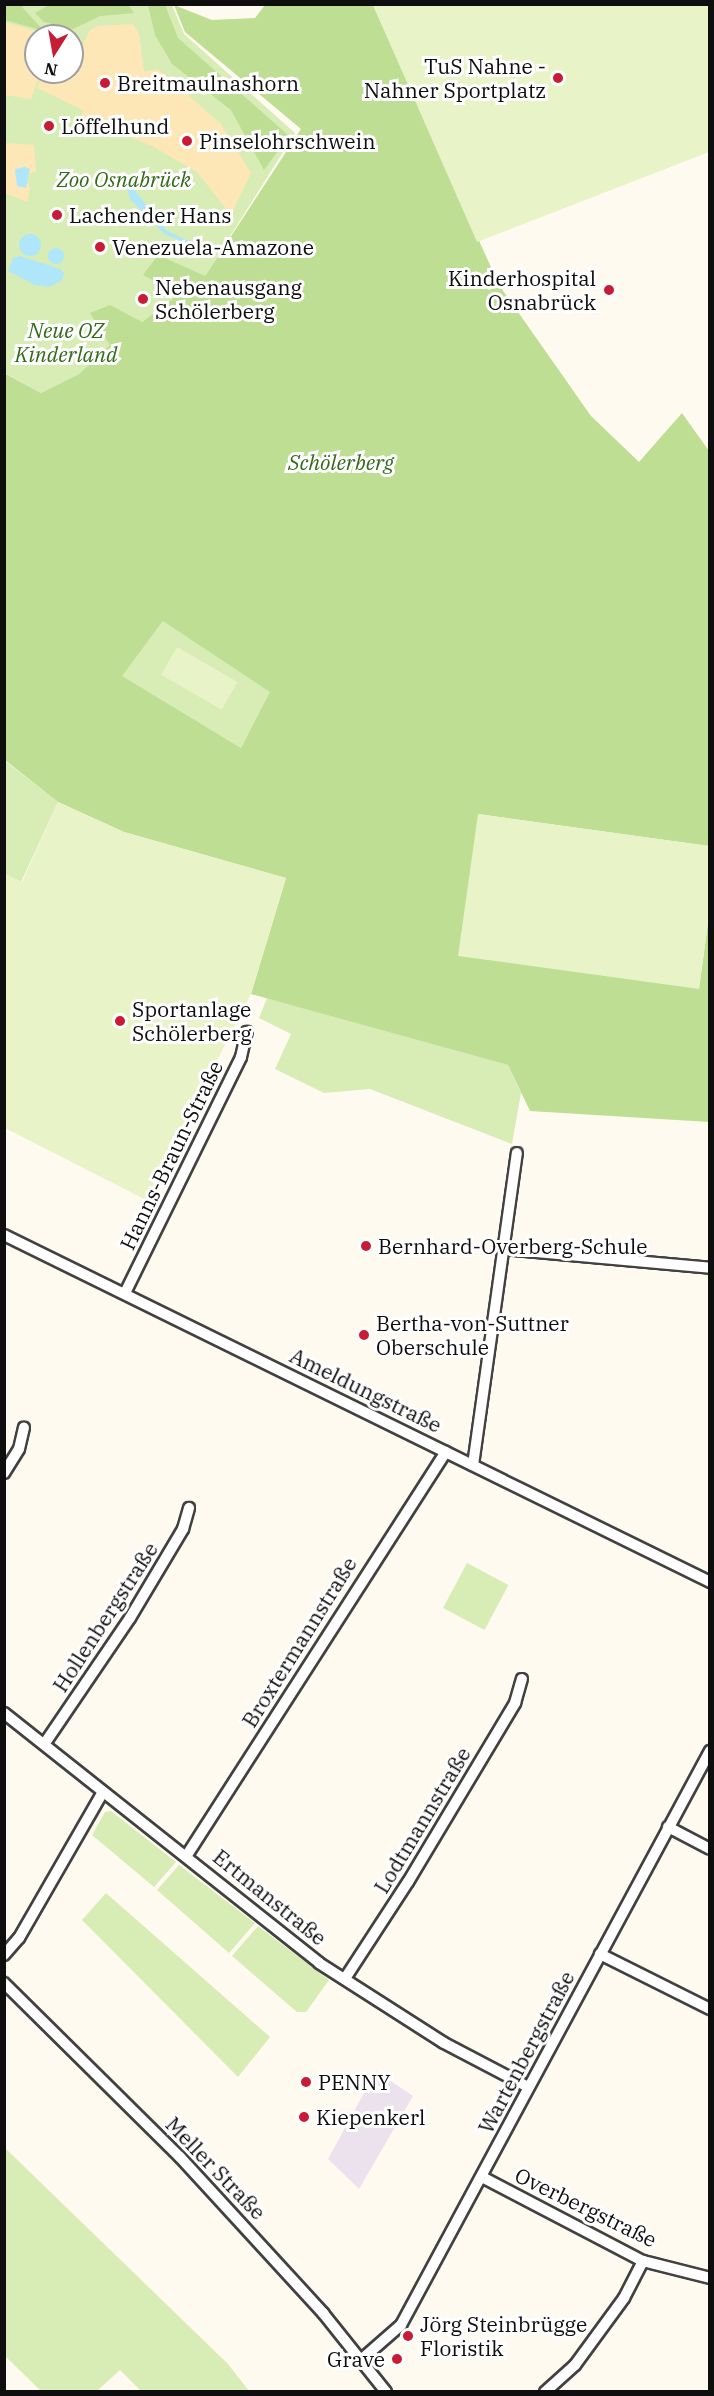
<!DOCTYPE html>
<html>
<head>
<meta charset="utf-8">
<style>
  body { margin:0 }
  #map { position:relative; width:714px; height:2396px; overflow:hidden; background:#fffaef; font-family:"IBM Plex Serif",serif }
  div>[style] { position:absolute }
  .industrial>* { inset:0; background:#ebe2ed }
  .green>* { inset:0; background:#d8ecb5; transform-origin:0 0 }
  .forest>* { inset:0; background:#bdde93 }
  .sand>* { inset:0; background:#fee7b7 }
  .pitch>* { inset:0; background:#e8f3c8; transform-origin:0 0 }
  .water>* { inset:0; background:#afe6fa }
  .round { border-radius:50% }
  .roads { filter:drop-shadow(2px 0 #414141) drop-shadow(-2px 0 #414141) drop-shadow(0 2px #414141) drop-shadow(0 -2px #414141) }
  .minor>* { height:10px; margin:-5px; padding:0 5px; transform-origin:5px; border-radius:5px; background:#fff }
  .dots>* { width:16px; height:16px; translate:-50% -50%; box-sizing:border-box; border:3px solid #fff; border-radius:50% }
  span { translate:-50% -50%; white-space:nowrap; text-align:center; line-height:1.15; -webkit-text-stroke:6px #fff; paint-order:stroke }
  .poi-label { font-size:21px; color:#0e0e0e }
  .right { translate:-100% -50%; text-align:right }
  .left { translate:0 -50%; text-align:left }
  .park-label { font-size:21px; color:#336a19; font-style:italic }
  .street-label { font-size:21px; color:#0e0e0e }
  .frame { position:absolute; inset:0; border:6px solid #0e0e0e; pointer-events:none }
  .north { position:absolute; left:24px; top:24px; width:60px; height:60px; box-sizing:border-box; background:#fff; border:2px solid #9f9f9f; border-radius:50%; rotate:191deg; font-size:16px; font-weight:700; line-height:24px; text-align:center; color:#0e0e0e }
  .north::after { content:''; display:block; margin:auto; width:21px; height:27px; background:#c81c36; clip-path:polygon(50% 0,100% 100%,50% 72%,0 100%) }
</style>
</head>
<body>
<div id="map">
  <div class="industrial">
    <div style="clip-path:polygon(376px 2071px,413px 2096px,359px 2189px,328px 2159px)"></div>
  </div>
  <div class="green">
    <div style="clip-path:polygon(evenodd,5px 5px,172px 5px,184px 34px,295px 133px,205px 276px,110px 345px,79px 374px,41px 393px,5px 373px,5px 5px,36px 36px,72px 36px,72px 72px,36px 72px,36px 36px)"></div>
    <div style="clip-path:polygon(164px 620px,271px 692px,241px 748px,121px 676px)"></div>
    <div style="clip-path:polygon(4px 760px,58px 802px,21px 882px,5px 874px)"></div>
    <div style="clip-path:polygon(267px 998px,508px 1065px,521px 1093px,512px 1144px,370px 1089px,324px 1093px,275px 1069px,291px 1034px,259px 1018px)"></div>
    <div style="left:467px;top:1563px;width:47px;height:51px;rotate:28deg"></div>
    <div style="clip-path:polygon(111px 1811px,176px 1862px,154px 1887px,92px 1835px,105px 1812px)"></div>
    <div style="clip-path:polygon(179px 1865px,255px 1923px,229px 1953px,157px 1890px)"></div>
    <div style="clip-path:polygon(106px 1893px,270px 2037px,238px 2077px,82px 1920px)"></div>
    <div style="clip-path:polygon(258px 1926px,329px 1980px,306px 2012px,297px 2012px,232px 1956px)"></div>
    <div style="clip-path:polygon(4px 2147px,228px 2364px,249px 2391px,141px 2391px,120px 2370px,97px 2391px,41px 2391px,5px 2356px)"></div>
  </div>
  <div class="forest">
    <div style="clip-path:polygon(128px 4px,134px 13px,100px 16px,73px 29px,44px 22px,35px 13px,49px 5px)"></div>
    <div style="clip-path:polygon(4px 5px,25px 5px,22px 7px,44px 31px,5px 20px)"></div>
    <div style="clip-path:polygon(148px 5px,165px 5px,178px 38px,289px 136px,264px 170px,231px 110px,172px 64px,155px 35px)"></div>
    <div style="clip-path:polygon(evenodd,174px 5px,212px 20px,255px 18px,265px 5px,373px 5px,499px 285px,591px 416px,639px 462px,682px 413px,709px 451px,709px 846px,478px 814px,699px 989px,709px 915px,709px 1122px,530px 1111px,508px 1065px,251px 994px,286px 878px,124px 832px,58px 802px,5px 760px,4px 373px,41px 393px,79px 374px,110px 345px,90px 313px,110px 305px,142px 322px,179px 294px,143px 275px,158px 255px,205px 276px,301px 129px,185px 32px,174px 5px,163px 621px,270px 692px,241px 748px,122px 676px,163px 621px)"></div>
  </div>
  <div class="sand">
    <div style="clip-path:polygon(5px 22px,53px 36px,36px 36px,36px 72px,41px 72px,31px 99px,5px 95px)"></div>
    <div style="clip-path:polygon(133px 24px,139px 34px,144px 72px,158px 69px,221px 124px,251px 173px,231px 215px,197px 172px,152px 146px,81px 117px,83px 110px,37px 88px,44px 72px,72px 72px,72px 41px,83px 44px,90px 30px,98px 26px)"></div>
    <div style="clip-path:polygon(4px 143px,34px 145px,36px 172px,30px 173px,27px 180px,30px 189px,27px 202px,5px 193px)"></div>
  </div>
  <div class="pitch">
    <div style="clip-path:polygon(373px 5px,709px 5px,709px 152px,477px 242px)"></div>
    <div style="left:177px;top:647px;width:70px;height:32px;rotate:30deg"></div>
    <div style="clip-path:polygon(58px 802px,124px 832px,286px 878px,251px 994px,146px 1200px,5px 1128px,5px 874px,22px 882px)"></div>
    <div style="clip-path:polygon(478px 814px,709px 846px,709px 915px,699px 989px,458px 956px)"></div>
  </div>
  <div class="water">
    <div style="clip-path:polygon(24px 167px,30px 169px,26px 188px,17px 186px,15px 169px)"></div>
    <div style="clip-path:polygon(127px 187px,133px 188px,166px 230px,192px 243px,208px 243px,207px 250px,196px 254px,184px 242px,164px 234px,130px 199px)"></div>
    <div class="round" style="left:19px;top:234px;width:22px;height:22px"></div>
    <div class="round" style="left:48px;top:248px;width:16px;height:16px"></div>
    <div style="clip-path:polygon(20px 256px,60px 269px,64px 273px,62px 280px,50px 287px,35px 285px,8px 271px,13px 258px)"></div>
  </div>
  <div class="roads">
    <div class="minor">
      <div style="left:4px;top:1235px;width:787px;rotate:26.17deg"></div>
      <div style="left:503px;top:1249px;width:208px;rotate:5.2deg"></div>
      <div style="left:125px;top:1293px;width:263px;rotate:-63.8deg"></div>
      <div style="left:241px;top:1057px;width:26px;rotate:-77deg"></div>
      <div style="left:473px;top:1465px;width:315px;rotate:-82deg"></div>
      <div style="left:4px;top:1473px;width:28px;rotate:-58deg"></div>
      <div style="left:19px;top:1449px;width:22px;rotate:-77deg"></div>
      <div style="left:4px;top:1713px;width:402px;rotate:38.4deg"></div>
      <div style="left:319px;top:1963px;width:148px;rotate:32.6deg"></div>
      <div style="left:444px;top:2043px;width:95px;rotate:27.6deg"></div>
      <div style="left:45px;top:1743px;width:151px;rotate:-55.8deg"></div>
      <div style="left:130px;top:1618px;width:104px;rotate:-59.2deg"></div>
      <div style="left:183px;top:1529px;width:22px;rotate:-74deg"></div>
      <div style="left:668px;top:1827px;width:47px;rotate:27.6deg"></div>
      <div style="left:187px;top:1855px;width:479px;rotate:-57.3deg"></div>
      <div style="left:600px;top:1954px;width:123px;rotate:26.6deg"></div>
      <div style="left:4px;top:1955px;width:23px;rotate:-49deg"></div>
      <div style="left:19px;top:1938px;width:168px;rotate:-60.1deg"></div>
      <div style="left:346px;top:1977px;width:113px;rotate:-56.9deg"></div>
      <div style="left:408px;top:1882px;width:209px;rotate:-59.1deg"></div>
      <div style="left:515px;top:1703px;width:25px;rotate:-74deg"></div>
      <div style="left:4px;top:1983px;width:247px;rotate:44.7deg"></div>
      <div style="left:180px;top:2157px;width:212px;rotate:47.5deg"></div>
      <div style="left:323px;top:2313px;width:101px;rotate:51.4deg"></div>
      <div style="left:482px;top:2177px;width:182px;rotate:27.6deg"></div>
      <div style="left:643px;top:2261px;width:69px;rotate:14.2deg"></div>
      <div style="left:362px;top:2359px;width:52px;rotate:-41.1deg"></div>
      <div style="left:401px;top:2325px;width:652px;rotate:-61.71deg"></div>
      <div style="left:545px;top:2392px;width:40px;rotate:-42deg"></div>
      <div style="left:575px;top:2365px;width:83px;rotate:-53.8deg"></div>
      <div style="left:624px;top:2298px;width:42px;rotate:-62.8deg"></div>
    </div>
  </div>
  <div class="dots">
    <div style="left:558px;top:78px;background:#c81c36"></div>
    <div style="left:105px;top:83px;background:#c81c36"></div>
    <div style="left:49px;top:126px;background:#c81c36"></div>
    <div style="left:187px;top:141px;background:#c81c36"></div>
    <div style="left:57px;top:215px;background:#c81c36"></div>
    <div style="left:100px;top:247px;background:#c81c36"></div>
    <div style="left:609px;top:290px;background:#c81c36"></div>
    <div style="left:143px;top:299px;background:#c81c36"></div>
    <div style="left:120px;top:1021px;background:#c81c36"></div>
    <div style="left:366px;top:1246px;background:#c81c36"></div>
    <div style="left:364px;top:1335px;background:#c81c36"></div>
    <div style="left:306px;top:2082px;background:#c81c36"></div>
    <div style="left:304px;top:2117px;background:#c81c36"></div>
    <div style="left:408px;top:2336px;background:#c81c36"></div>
    <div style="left:397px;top:2359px;background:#c81c36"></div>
  </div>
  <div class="poi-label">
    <span class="right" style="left:546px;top:78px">TuS Nahne -<br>Nahner Sportplatz</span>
    <span class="left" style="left:117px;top:83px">Breitmaulnashorn</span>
    <span class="left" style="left:61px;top:126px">Löffelhund</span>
    <span class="left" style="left:199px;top:141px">Pinselohrschwein</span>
    <span class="left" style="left:69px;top:215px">Lachender Hans</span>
    <span class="left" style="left:112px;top:247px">Venezuela-Amazone</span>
    <span class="right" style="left:596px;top:290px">Kinderhospital<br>Osnabrück</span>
    <span class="left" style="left:155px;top:299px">Nebenausgang<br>Schölerberg</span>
    <span class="left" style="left:132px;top:1021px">Sportanlage<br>Schölerberg</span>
    <span class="left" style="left:378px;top:1246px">Bernhard-Overberg-Schule</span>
    <span class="left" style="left:376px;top:1335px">Bertha-von-Suttner<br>Oberschule</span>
    <span class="left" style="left:318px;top:2082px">PENNY</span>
    <span class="left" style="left:316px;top:2117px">Kiepenkerl</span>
    <span class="left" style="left:420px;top:2336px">Jörg Steinbrügge<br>Floristik</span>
    <span class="right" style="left:385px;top:2359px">Grave</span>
  </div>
  <div class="park-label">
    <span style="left:124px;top:179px">Zoo Osnabrück</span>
    <span style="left:66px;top:342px">Neue OZ<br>Kinderland</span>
    <span style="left:341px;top:462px">Schölerberg</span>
  </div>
  <div class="street-label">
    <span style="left:171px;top:1155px;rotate:-64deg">Hanns-Braun-Straße</span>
    <span style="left:366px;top:1390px;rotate:26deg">Ameldungstraße</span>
    <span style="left:105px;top:1617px;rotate:-57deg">Hollenbergstraße</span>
    <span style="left:299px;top:1642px;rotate:-58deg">Broxtermannstraße</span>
    <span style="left:422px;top:1820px;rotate:-59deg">Lodtmannstraße</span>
    <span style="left:270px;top:1897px;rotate:39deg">Ertmanstraße</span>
    <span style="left:526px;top:2052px;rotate:-62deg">Wartenbergstraße</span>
    <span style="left:216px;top:2168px;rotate:46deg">Meller Straße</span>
    <span style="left:586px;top:2207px;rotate:26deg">Overbergstraße</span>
  </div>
  <div class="frame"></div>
  <div class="north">N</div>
</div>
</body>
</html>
